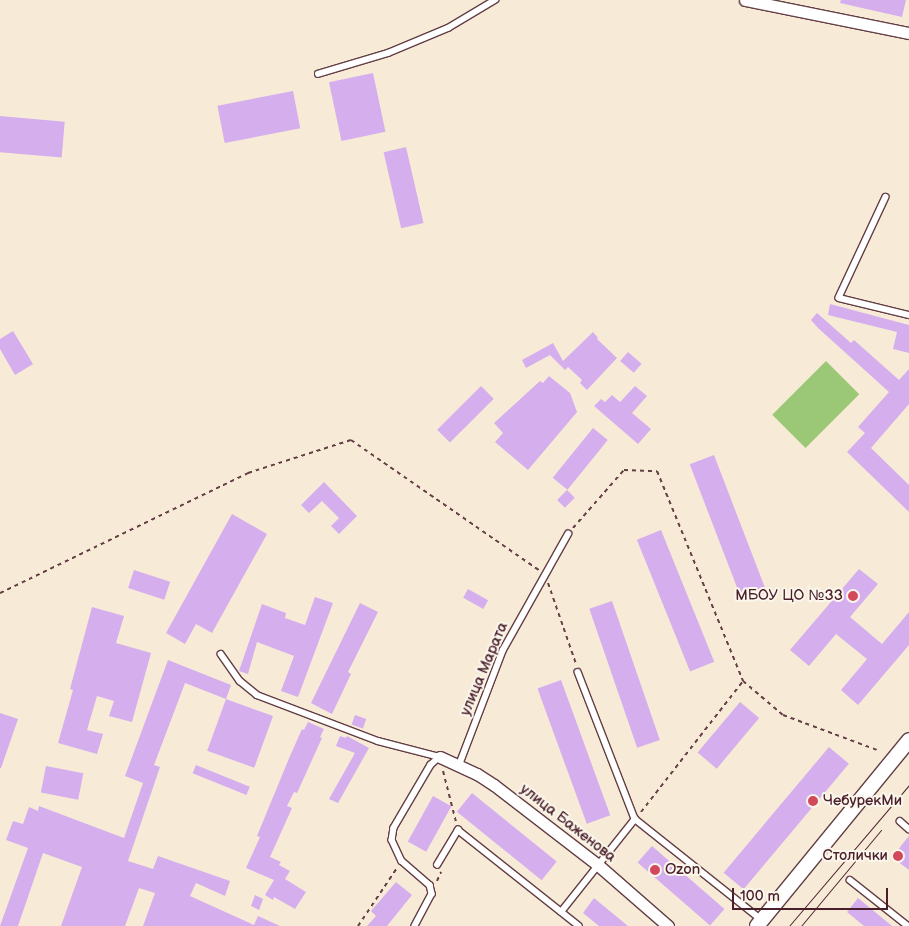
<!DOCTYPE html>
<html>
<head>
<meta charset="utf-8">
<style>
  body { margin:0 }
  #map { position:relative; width:909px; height:926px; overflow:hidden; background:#f7ebd7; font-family:"Balsamiq Sans",sans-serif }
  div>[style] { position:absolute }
  .green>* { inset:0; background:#9bc876; transform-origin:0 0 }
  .building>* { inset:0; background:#d5aeee; transform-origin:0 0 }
  .path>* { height:2px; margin-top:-1px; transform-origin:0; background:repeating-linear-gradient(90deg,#643e45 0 4px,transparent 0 8px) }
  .roads { filter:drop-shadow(1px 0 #643e45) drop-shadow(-1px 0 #643e45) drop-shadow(0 1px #643e45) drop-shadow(0 -1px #643e45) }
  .service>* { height:5.5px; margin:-2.75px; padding:0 2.75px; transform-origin:2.75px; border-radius:2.75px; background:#fff }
  .minor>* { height:11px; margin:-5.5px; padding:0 5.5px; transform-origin:5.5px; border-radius:5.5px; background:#fff }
  .tertiary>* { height:14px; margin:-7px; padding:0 7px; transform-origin:7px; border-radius:7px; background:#fff }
  .tram>* { height:1px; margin:-0.5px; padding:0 0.5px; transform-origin:0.5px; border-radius:0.5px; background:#4a1f2b }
  .dots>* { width:14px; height:14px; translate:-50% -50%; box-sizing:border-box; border:2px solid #fbf7ec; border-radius:50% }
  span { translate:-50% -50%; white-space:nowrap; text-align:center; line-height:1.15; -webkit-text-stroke:4px #fbf7ec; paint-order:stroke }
  .poi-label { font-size:15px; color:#4a1f2b }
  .right { translate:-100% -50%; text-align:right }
  .left { translate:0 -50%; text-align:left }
  .street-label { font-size:15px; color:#4a1f2b }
  .scale { position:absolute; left:732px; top:888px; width:156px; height:22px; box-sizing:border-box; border:2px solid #4a1f2b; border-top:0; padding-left:6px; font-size:15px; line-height:18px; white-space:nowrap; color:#4a1f2b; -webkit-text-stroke:4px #fbf7ec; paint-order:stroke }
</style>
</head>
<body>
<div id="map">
  <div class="green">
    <div style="left:826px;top:361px;width:47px;height:76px;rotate:45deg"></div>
  </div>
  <div class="building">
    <div style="clip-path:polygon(841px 0,906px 0,902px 17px,840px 3px)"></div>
    <div style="left:373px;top:73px;width:60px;height:45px;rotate:78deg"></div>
    <div style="left:293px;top:91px;width:38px;height:77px;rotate:79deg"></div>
    <div style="left:0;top:116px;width:65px;height:36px;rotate:5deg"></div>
    <div style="left:406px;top:147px;width:78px;height:23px;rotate:77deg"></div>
    <div style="clip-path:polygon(830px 304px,909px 325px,909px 353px,893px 349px,897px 332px,828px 315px)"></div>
    <div style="clip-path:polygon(817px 313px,851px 343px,854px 340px,899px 380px,909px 369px,909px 404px,871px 448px,909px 485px,909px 512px,847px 452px,865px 433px,858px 427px,889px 392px,818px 328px,811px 320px)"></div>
    <div style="clip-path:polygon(13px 331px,33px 364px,15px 375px,0 349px,0 339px)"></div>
    <div style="clip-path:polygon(593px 332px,598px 338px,597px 339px,617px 358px,587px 390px,580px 383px,582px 380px,568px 367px,565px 370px,550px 355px,526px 368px,522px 360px,553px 343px,563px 361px)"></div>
    <div style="left:628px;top:352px;width:18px;height:12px;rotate:41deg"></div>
    <div style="clip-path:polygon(549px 376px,570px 393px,577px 412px,528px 470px,495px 442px,503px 433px,494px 423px,540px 381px,543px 383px)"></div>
    <div style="left:481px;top:386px;width:18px;height:62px;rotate:45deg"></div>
    <div style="clip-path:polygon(635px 386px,647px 396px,632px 413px,651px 429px,638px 444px,594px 406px,601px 399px,605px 402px,612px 395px,620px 402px)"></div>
    <div style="left:593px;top:428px;width:19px;height:64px;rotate:39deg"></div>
    <div style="left:714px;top:455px;width:147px;height:26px;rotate:69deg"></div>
    <div style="clip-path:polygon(324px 482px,357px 516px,339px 534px,331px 526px,339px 518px,322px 501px,309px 513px,301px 505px)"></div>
    <div style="left:567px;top:490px;width:11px;height:14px;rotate:45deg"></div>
    <div style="clip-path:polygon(232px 514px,267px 534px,212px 633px,196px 624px,185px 644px,166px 633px)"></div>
    <div style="left:661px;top:530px;width:142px;height:26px;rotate:68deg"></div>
    <div style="clip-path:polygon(859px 569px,878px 584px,850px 617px,882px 644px,909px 612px,909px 645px,858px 705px,841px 690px,867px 659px,836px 634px,809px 666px,790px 650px)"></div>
    <div style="left:134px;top:570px;width:38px;height:19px;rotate:18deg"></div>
    <div style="left:468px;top:589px;width:23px;height:10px;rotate:29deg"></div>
    <div style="clip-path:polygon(315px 597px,333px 603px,298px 697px,281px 691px,294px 656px,257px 642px,248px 674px,239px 671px,262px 604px,286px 613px,285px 618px,305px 625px)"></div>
    <div style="left:612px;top:601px;width:147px;height:24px;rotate:71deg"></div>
    <div style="clip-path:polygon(360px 603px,378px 612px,348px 672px,351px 674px,332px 714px,311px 703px)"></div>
    <div style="clip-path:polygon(92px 607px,124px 616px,116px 643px,151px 653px,132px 722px,109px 716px,114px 701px,97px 696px,87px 730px,103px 734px,97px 754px,58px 743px,73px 690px,70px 689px)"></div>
    <div style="clip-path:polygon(168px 660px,231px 685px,226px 699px,185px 683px,154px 765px,160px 767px,128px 861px,153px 869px,158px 856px,230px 881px,225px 896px,196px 883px,190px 896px,254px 925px,258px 916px,280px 926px,143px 926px,155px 893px,139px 888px,125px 926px,61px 926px,82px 867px,43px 853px,18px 926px,0 926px,28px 848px,6px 840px,13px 821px,23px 824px,29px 807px,38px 811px,39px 806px,124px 838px,143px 783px,125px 776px)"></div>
    <div style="left:561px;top:680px;width:144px;height:25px;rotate:70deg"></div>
    <div style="left:226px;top:699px;width:50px;height:55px;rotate:20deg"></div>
    <div style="left:740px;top:702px;width:25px;height:66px;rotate:40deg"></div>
    <div style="clip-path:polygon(0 713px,18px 719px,1px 768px,0 768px)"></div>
    <div style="left:355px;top:715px;width:12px;height:10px;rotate:20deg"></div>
    <div style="clip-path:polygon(308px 722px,324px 729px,320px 737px,322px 738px,297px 793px,294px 792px,287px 806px,292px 808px,270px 857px,281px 862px,279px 865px,290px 871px,285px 879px,306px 892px,295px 909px,274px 897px,273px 900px,265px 895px,274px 880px,246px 868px,260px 837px,257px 836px,290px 756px,302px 729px,304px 730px)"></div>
    <div style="clip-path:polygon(340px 736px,346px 738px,347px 736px,369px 748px,338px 803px,329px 799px,355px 753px,336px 746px)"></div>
    <div style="left:829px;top:747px;width:26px;height:164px;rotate:40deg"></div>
    <div style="left:196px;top:765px;width:58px;height:9px;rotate:22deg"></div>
    <div style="left:46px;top:766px;width:38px;height:27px;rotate:11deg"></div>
    <div style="left:472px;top:793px;width:109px;height:24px;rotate:39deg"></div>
    <div style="left:433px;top:796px;width:21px;height:52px;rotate:29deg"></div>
    <div style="clip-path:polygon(909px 836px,909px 870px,892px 857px)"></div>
    <div style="left:652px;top:846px;width:96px;height:22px;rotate:41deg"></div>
    <div style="clip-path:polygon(396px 882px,412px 895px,387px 926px,367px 926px,376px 916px,371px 911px)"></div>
    <div style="clip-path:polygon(255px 895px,263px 899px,259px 910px,251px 906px)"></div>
    <div style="clip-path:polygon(594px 898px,628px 926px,599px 926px,583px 913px)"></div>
    <div style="clip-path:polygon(858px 898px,892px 926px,864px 926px,847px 912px)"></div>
  </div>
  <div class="path">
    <div style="left:573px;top:528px;width:77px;rotate:-48.7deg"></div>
    <div style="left:624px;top:470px;width:33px;rotate:2deg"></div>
    <div style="left:657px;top:471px;width:227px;rotate:67.7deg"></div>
    <div style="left:743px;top:681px;width:52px;rotate:40.4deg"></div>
    <div style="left:783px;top:715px;width:100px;rotate:20.4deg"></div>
    <div style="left:548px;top:583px;width:86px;rotate:70.9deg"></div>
    <div style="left:0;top:593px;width:276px;rotate:-25.8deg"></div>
    <div style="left:248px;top:473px;width:108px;rotate:-17.8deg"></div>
    <div style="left:351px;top:440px;width:229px;rotate:34.7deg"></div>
    <div style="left:443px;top:771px;width:53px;rotate:75.7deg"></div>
    <div style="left:641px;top:812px;width:166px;rotate:-52.1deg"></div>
    <div style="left:437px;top:881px;width:10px;rotate:-66deg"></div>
    <div style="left:358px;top:926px;width:70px;rotate:-56.1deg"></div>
  </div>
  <div class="roads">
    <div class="service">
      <div style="left:318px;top:74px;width:73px;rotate:-16.7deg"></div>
      <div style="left:388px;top:53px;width:65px;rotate:-22.6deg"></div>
      <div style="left:448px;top:28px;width:55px;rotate:-30.8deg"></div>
      <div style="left:886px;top:197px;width:111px;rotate:115deg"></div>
      <div style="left:839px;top:298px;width:72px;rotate:13.7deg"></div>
      <div style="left:221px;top:654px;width:33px;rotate:55deg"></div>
      <div style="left:240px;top:681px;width:22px;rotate:39deg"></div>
      <div style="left:257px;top:695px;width:129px;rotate:20.8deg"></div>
      <div style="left:378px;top:741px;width:64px;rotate:14.5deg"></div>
      <div style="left:440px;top:757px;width:12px;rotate:138deg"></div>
      <div style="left:431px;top:765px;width:73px;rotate:120.4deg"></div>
      <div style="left:394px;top:828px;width:12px;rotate:99deg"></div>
      <div style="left:392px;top:840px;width:23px;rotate:65deg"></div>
      <div style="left:402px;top:861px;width:37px;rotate:41deg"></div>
      <div style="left:430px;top:885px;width:9px;rotate:77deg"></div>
      <div style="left:432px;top:894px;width:36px;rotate:118deg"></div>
      <div style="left:578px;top:672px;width:158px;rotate:68.8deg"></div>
      <div style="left:635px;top:819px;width:162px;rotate:38.5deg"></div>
      <div style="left:459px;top:765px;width:123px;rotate:-69.1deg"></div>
      <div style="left:503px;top:650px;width:133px;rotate:-60.7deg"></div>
      <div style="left:900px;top:821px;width:12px;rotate:42deg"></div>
      <div style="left:437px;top:865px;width:41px;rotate:-59deg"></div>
      <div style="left:458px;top:830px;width:154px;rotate:38.4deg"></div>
      <div style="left:850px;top:880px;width:74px;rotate:38.4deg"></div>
      <div style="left:561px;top:912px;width:119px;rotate:-51.5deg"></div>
    </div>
    <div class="minor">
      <div style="left:745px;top:0;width:167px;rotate:11.4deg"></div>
      <div style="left:440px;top:757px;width:41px;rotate:24.7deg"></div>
      <div style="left:477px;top:774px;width:20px;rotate:33deg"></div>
      <div style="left:494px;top:785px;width:131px;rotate:37.6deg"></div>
      <div style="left:598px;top:865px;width:93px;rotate:41.1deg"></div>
    </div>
    <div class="tertiary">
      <div style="left:757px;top:926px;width:240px;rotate:-50.7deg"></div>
    </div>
  </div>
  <div class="tram">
    <div style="left:789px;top:926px;width:185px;rotate:-49.6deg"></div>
    <div style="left:801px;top:926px;width:125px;rotate:-50.2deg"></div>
  </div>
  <div class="dots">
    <div style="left:853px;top:596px;background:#d1495b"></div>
    <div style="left:813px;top:801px;background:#d1495b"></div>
    <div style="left:898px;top:856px;background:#d1495b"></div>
    <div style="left:655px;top:870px;background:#d1495b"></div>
  </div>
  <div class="poi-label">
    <span class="right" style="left:843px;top:596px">МБОУ ЦО №33</span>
    <span class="left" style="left:823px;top:801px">ЧебурекМи</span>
    <span class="right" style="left:888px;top:856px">Столички</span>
    <span class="left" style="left:665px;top:870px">Ozon</span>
  </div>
  <div class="street-label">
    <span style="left:484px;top:669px;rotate:-67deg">улица Марата</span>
    <span style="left:568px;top:823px;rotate:38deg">улица Баженова</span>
  </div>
  <div class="scale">100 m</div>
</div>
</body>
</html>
